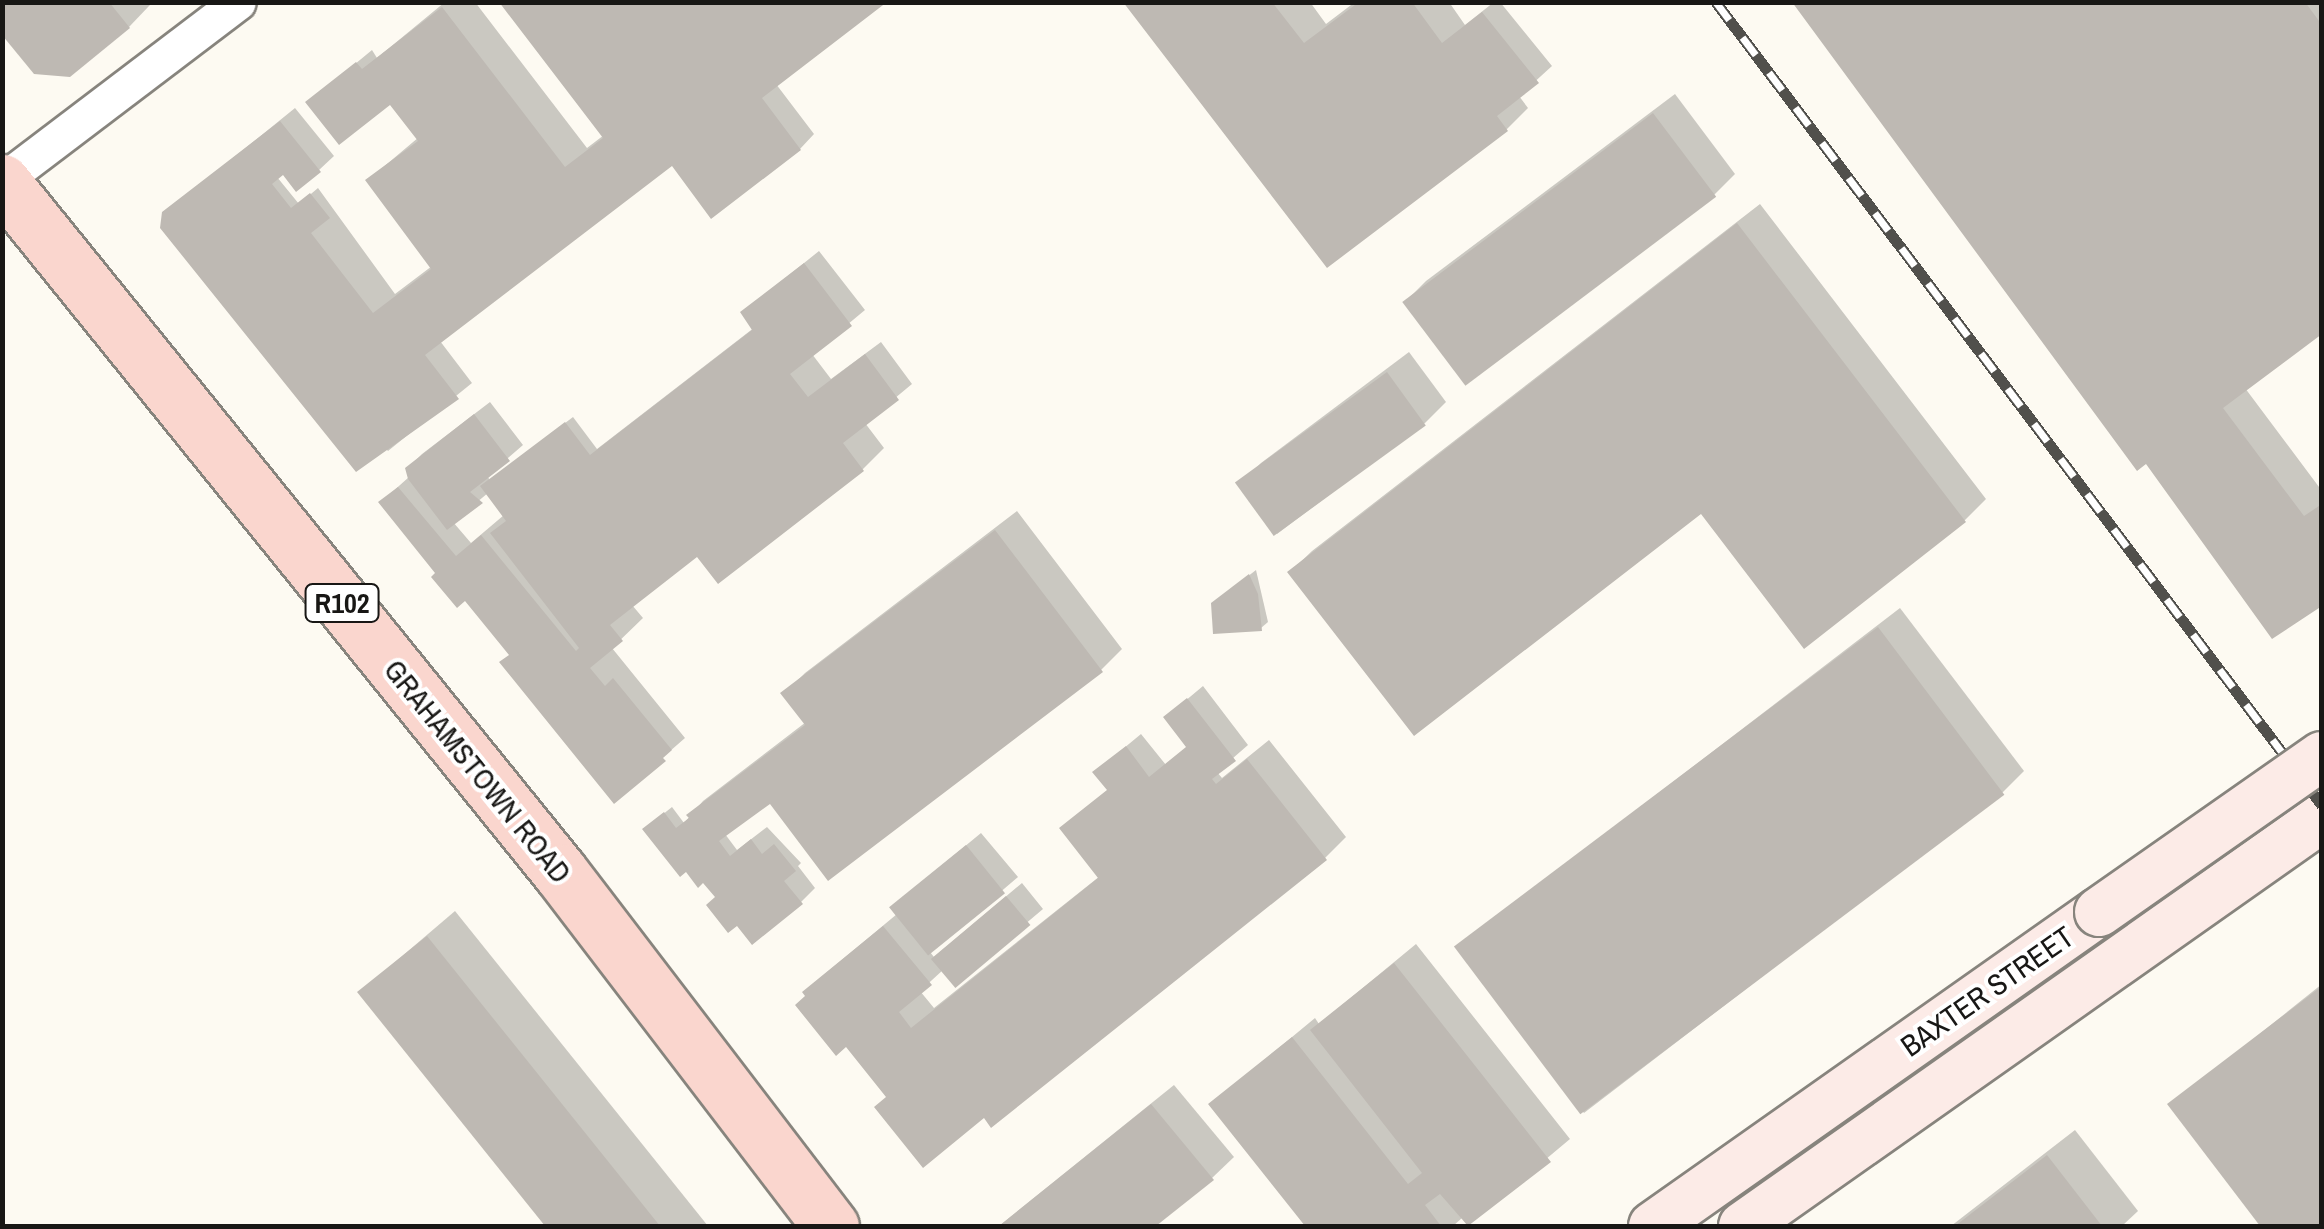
<!DOCTYPE html>
<html>
<head>
<meta charset="utf-8">
<style>
  body { margin:0 }
  #map { position:relative; width:2324px; height:1229px; overflow:hidden; background:#fdfaf2; font-family:"Archivo Narrow",sans-serif }
  div>[style] { position:absolute }
  .shadow>* { inset:0; background:#0003 }
  .building>* { inset:0; background:#beb9b3; transform-origin:0 0 }
  .roads { filter:drop-shadow(2px 0 #87847d) drop-shadow(-2px 0 #87847d) drop-shadow(0 2px #87847d) drop-shadow(0 -2px #87847d) }
  .street>* { height:35px; margin:-17.5px; padding:0 17.5px; transform-origin:17.5px; border-radius:17.5px; background:#fff }
  .secondary>* { height:48px; margin:-24px; padding:0 24px; transform-origin:24px; border-radius:24px; background:#fcebe7 }
  .primary>* { height:55px; margin:-27.5px; padding:0 27.5px; transform-origin:27.5px; border-radius:27.5px; background:#fad6ce }
  .rail>* { height:11px; margin-top:-5.5px; transform-origin:0; background:repeating-linear-gradient(90deg,#fff 0 22px,#51504c 0 44px); box-sizing:border-box; border-block:2px solid #51504c }
  .bridges { filter:drop-shadow(2px 0 #87847d) drop-shadow(-2px 0 #87847d) drop-shadow(0 2px #87847d) drop-shadow(0 -2px #87847d) }
  .secondary-bridge>* { height:48px; margin:-24px; padding:0 24px; transform-origin:24px; border-radius:24px; background:#fcebe7 }
  span { translate:-50% -50%; white-space:nowrap; text-align:center; line-height:1.15; -webkit-text-stroke:8px #fff; paint-order:stroke }
  .shield-label span { padding:2px 8px; background:#fff; border:2px solid; border-radius:8px; -webkit-text-stroke-width:0 }
  .shield-label { font-size:28px; color:#181715; font-weight:700 }
  .street-label { font-size:30px; color:#181715 }
  .frame { position:absolute; inset:0; border:5px solid #181715; pointer-events:none }
</style>
</head>
<body>
<div id="map">
  <div class="shadow">
    <div style="clip-path:polygon(2px 2px,147px 2px,150px 5px,129px 27px)"></div>
    <div style="clip-path:polygon(445px 2px,475px 2px,587px 148px,604px 135px,776px 84px,814px 134px,800px 149px,672px 163px,440px 341px,472px 383px,388px 451px,164px 214px,295px 108px,334px 156px,319px 170px,283px 172px,277px 177px,299px 204px,318px 188px,395px 294px,432px 266px,368px 180px,419px 137px,390px 101px,309px 102px,372px 50px,377px 58px)"></div>
    <div style="clip-path:polygon(1127px 2px,1310px 2px,1326px 24px,1355px 2px,1449px 2px,1465px 25px,1494px 2px,1500px 2px,1552px 66px,1519px 96px,1528px 108px,1507px 129px,1328px 264px)"></div>
    <div style="clip-path:polygon(1795px 2px,2322px 2px,2322px 331px,2245px 388px,2322px 491px,2322px 603px,2147px 461px)"></div>
    <div style="clip-path:polygon(1675px 94px,1735px 174px,1714px 195px,1405px 302px,1426px 281px)"></div>
    <div style="clip-path:polygon(1760px 204px,1986px 499px,1965px 520px,1804px 645px,1701px 511px,1290px 572px,1312px 551px)"></div>
    <div style="clip-path:polygon(evenodd,819px 251px,865px 310px,812px 354px,831px 379px,881px 342px,912px 384px,865px 423px,884px 448px,863px 469px,718px 580px,698px 554px,632px 605px,643px 618px,612px 648px,685px 738px,614px 800px,511px 654px,381px 502px,409px 477px,408px 468px,422px 454px,490px 402px,523px 445px,487px 476px,490px 480px,573px 417px,597px 449px,755px 327px,743px 312px,819px 251px,488px 493px,504px 515px,471px 543px,453px 522px,488px 493px)"></div>
    <div style="clip-path:polygon(1409px 352px,1446px 402px,1425px 423px,1277px 534px,1240px 485px,1261px 463px)"></div>
    <div style="clip-path:polygon(1017px 511px,1122px 649px,1101px 670px,770px 800px,725px 834px,737px 850px,767px 827px,801px 863px,798px 866px,815px 888px,801px 902px,718px 897px,652px 823px,672px 807px,684px 823px,703px 801px,806px 722px,784px 694px,805px 673px)"></div>
    <div style="clip-path:polygon(1256px 570px,1268px 622px,1261px 628px,1221px 597px)"></div>
    <div style="clip-path:polygon(1900px 608px,2024px 771px,2003px 792px,1584px 1113px,1460px 950px,1481px 929px)"></div>
    <div style="clip-path:polygon(1203px 686px,1248px 745px,1217px 772px,1222px 778px,1269px 740px,1346px 837px,1325px 858px,984px 1115px,889px 1096px,820px 978px,897px 914px,907px 894px,981px 833px,1018px 877px,930px 952px,934px 957px,1022px 883px,1043px 909px,954px 984px,943px 970px,920px 991px,934px 1008px,1100px 876px,1062px 828px,1109px 789px,1095px 772px,1141px 734px,1166px 765px,1189px 746px,1166px 717px)"></div>
    <div style="clip-path:polygon(455px 911px,708px 1226px,548px 1226px,360px 992px)"></div>
    <div style="clip-path:polygon(1416px 944px,1570px 1139px,1467px 1225px,1462px 1218px,1453px 1226px,1308px 1226px,1211px 1104px,1315px 1018px,1319px 1024px)"></div>
    <div style="clip-path:polygon(2322px 984px,2322px 1226px,2263px 1226px,2171px 1105px)"></div>
    <div style="clip-path:polygon(1174px 1085px,1234px 1157px,1212px 1178px,1152px 1226px,999px 1226px)"></div>
    <div style="clip-path:polygon(2075px 1130px,2138px 1211px,2122px 1226px,1951px 1226px)"></div>
  </div>
  <div class="building">
    <div style="clip-path:polygon(2px 2px,109px 2px,130px 28px,70px 77px,34px 74px,2px 35px)"></div>
    <div style="clip-path:polygon(499px 2px,887px 2px,762px 98px,801px 150px,711px 219px,672px 166px,425px 355px,459px 399px,356px 472px,160px 228px,162px 212px,280px 121px,321px 172px,296px 192px,283px 175px,272px 184px,291px 208px,310px 193px,330px 218px,311px 233px,373px 313px,431px 269px,365px 180px,418px 141px,390px 105px,339px 145px,305px 102px,356px 62px,362px 69px,442px 7px,565px 167px,603px 138px)"></div>
    <div style="clip-path:polygon(1123px 2px,1272px 2px,1304px 43px,1359px 2px,1412px 2px,1442px 43px,1482px 12px,1539px 83px,1497px 116px,1508px 131px,1327px 268px)"></div>
    <div style="clip-path:polygon(1792px 2px,2305px 2px,2322px 25px,2322px 334px,2223px 408px,2304px 516px,2322px 504px,2322px 606px,2272px 639px,2146px 464px,2137px 471px)"></div>
    <div style="left:1653px;top:113px;width:105px;height:314px;rotate:53deg"></div>
    <div style="clip-path:polygon(1737px 223px,1966px 522px,1804px 649px,1701px 514px,1414px 736px,1287px 572px)"></div>
    <div style="clip-path:polygon(804px 263px,852px 326px,790px 374px,808px 397px,865px 354px,899px 400px,843px 443px,864px 471px,718px 584px,697px 557px,610px 625px,623px 641px,590px 668px,605px 686px,613px 678px,672px 750px,663px 758px,666px 761px,614px 804px,499px 662px,509px 655px,465px 601px,457px 608px,431px 577px,435px 573px,378px 502px,398px 487px,456px 556px,481px 535px,576px 651px,579px 648px,490px 533px,506px 521px,480px 486px,565px 422px,590px 455px,752px 330px,740px 312px)"></div>
    <div style="left:1387px;top:372px;width:66px;height:188px;rotate:54deg"></div>
    <div style="clip-path:polygon(474px 414px,510px 461px,470px 492px,483px 503px,447px 530px,408px 479px,405px 468px)"></div>
    <div style="clip-path:polygon(995px 530px,1103px 672px,828px 881px,770px 804px,719px 841px,730px 856px,751px 839px,762px 854px,774px 844px,796px 871px,784px 881px,803px 904px,752px 945px,737px 926px,728px 933px,706px 905px,715px 897px,703px 883px,698px 888px,686px 872px,680px 877px,642px 829px,664px 812px,676px 828px,689px 818px,686px 815px,805px 725px,780px 693px)"></div>
    <div style="clip-path:polygon(1249px 574px,1258px 594px,1262px 631px,1213px 634px,1211px 603px)"></div>
    <div style="left:1878px;top:627px;width:210px;height:531px;rotate:53deg"></div>
    <div style="clip-path:polygon(1187px 698px,1236px 761px,1212px 779px,1216px 784px,1247px 759px,1327px 860px,991px 1128px,984px 1118px,923px 1168px,874px 1107px,886px 1097px,846px 1047px,836px 1056px,795px 1005px,805px 996px,802px 992px,883px 926px,932px 985px,899px 1012px,911px 1028px,1098px 878px,1059px 828px,1107px 790px,1092px 772px,1126px 746px,1149px 777px,1186px 747px,1163px 717px)"></div>
    <div style="left:966px;top:845px;width:62px;height:99px;rotate:51deg"></div>
    <div style="left:1006px;top:896px;width:38px;height:98px;rotate:50deg"></div>
    <div style="clip-path:polygon(427px 936px,660px 1226px,545px 1226px,357px 992px)"></div>
    <div style="clip-path:polygon(1394px 963px,1551px 1162px,1468px 1226px,1440px 1194px,1425px 1205px,1441px 1226px,1305px 1226px,1208px 1104px,1292px 1037px,1408px 1184px,1422px 1173px,1310px 1030px)"></div>
    <div style="clip-path:polygon(2322px 986px,2322px 1226px,2260px 1226px,2167px 1104px)"></div>
    <div style="clip-path:polygon(1151px 1104px,1214px 1180px,1156px 1226px,999px 1226px)"></div>
    <div style="clip-path:polygon(2047px 1155px,2102px 1226px,1955px 1226px)"></div>
  </div>
  <div class="roads">
    <div class="street">
      <div style="left:2px;top:181px;width:296px;rotate:-37.2deg"></div>
    </div>
    <div class="secondary">
      <div style="left:1653px;top:1226px;width:545px;rotate:-35.15deg"></div>
      <div style="left:1743px;top:1226px;width:708px;rotate:-35.17deg"></div>
    </div>
    <div class="primary">
      <div style="left:2px;top:182px;width:887px;rotate:51.04deg"></div>
      <div style="left:560px;top:872px;width:446px;rotate:52.6deg"></div>
    </div>
  </div>
  <div class="rail">
    <div style="left:1716px;top:2px;width:1006px;rotate:52.96deg"></div>
  </div>
  <div class="bridges">
    <div class="secondary-bridge">
      <div style="left:2099px;top:912px;width:272px;rotate:-35deg"></div>
    </div>
  </div>
  <div class="shield-label">
    <span style="left:342px;top:603px">R102</span>
  </div>
  <div class="street-label">
    <span style="left:478px;top:771px;rotate:51deg">GRAHAMSTOWN ROAD</span>
    <span style="left:1987px;top:991px;rotate:-35deg">BAXTER STREET</span>
  </div>
  <div class="frame"></div>
</div>
</body>
</html>
